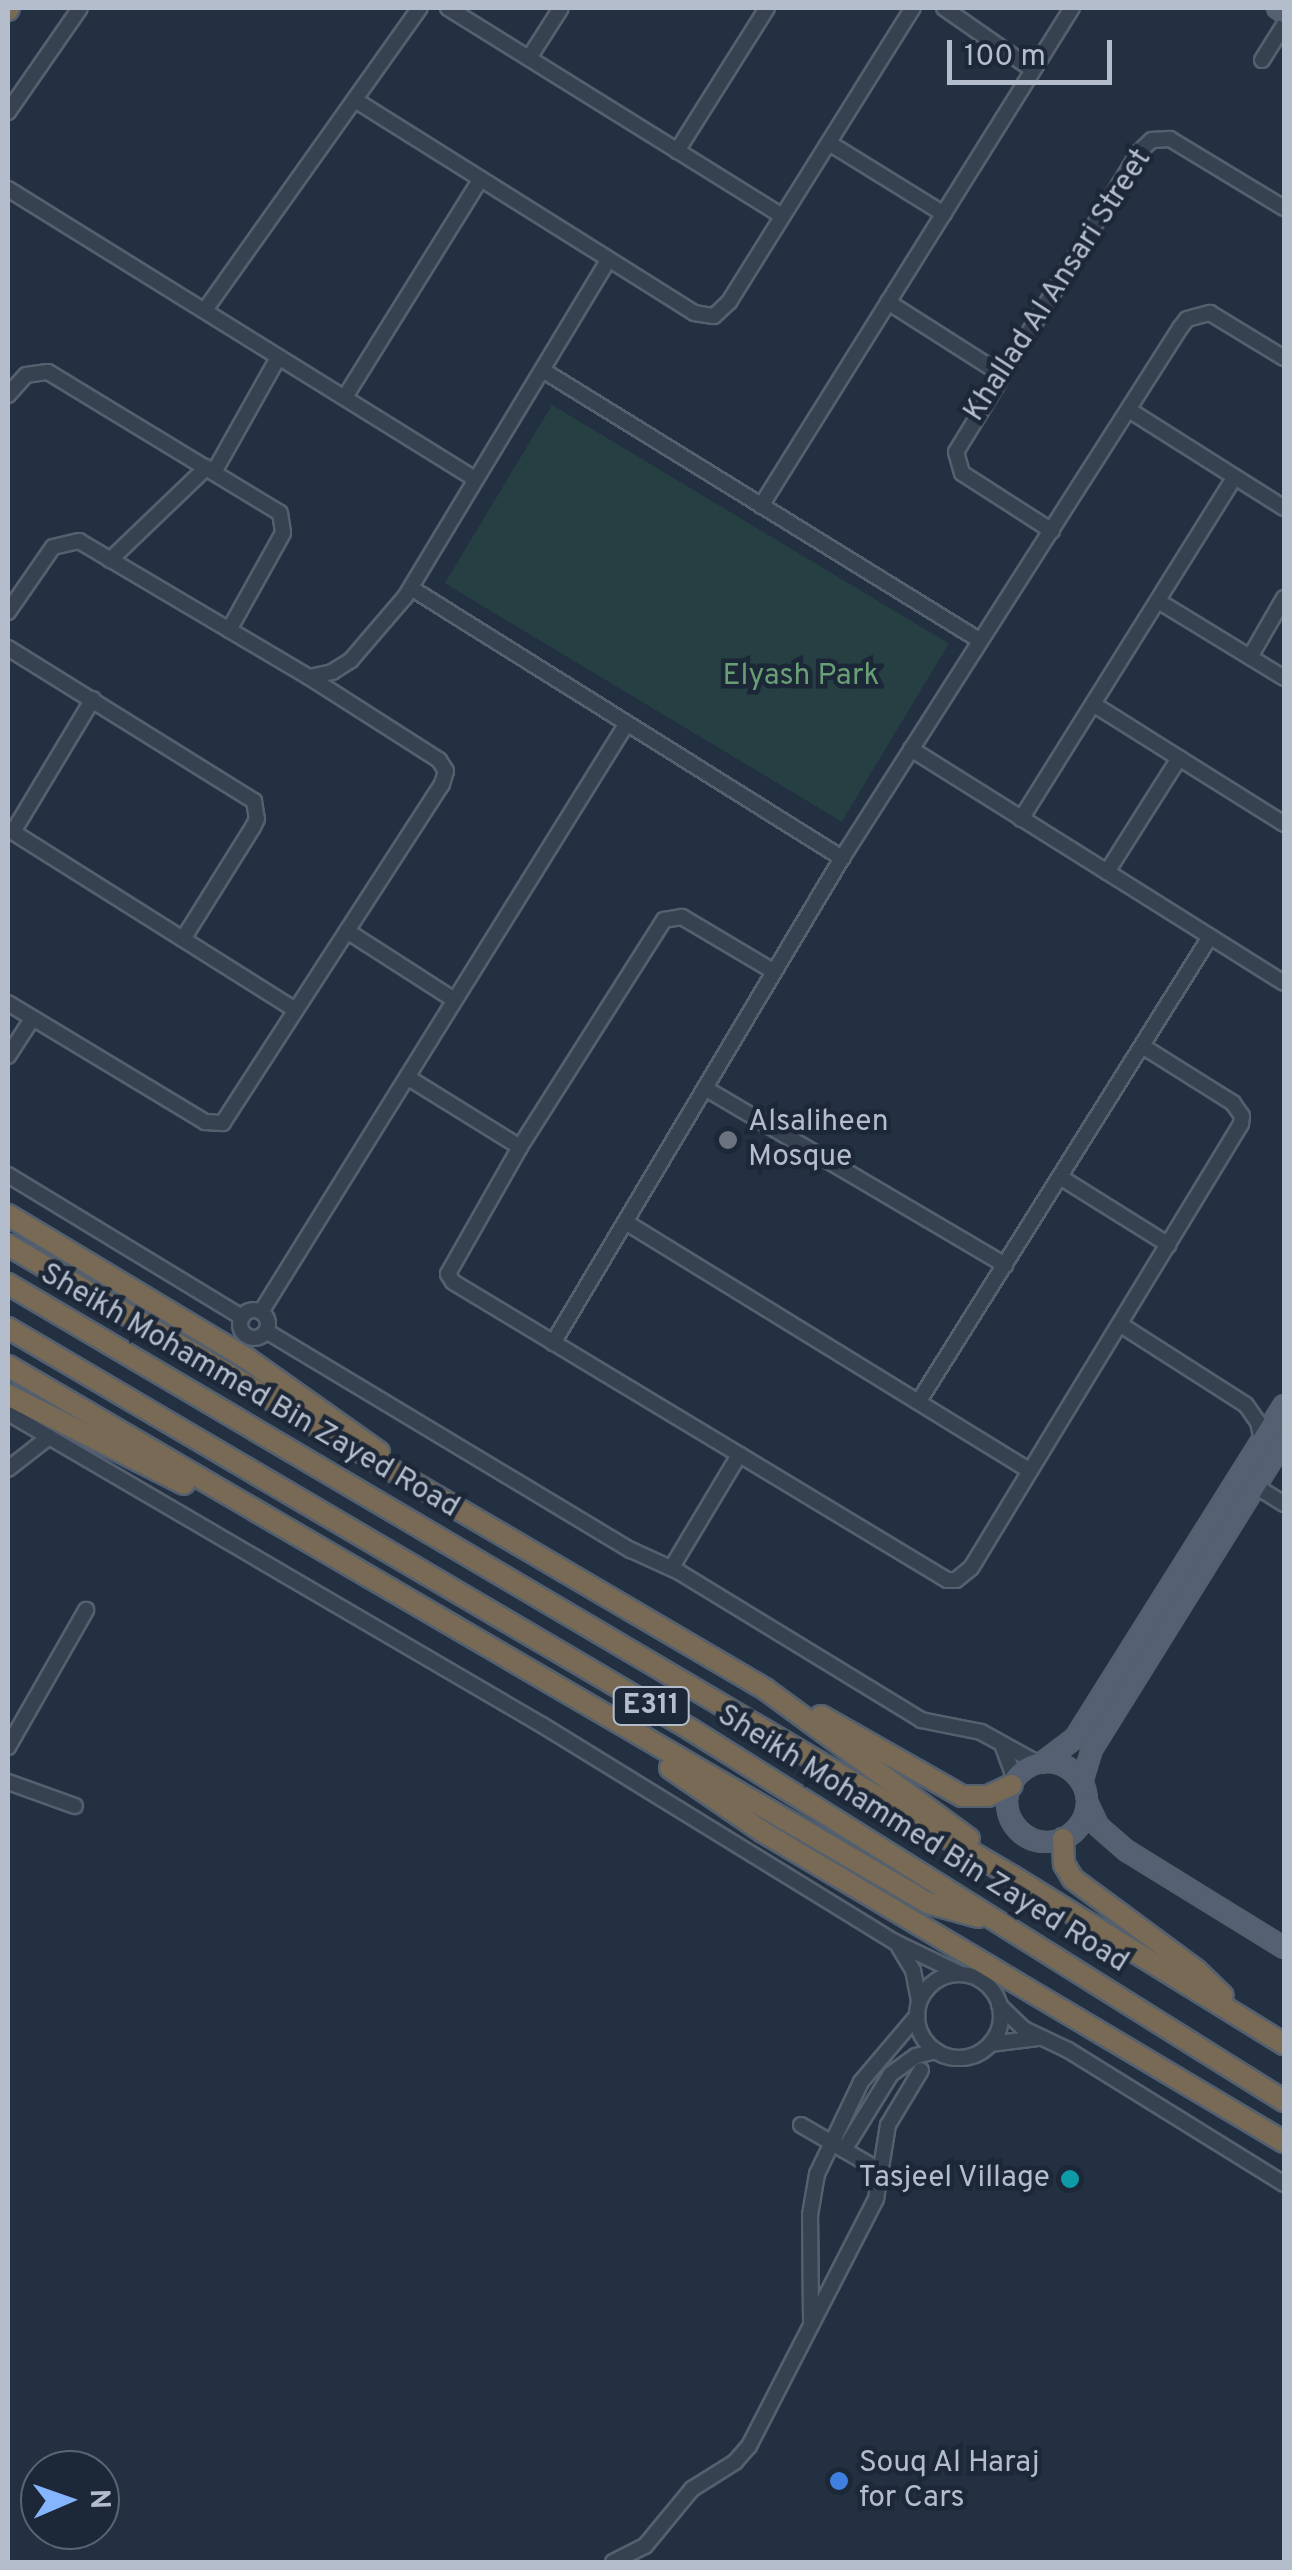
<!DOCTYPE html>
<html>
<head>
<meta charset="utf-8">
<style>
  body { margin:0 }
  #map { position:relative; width:1292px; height:2570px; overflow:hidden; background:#233042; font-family:Overpass,sans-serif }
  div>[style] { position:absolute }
  .green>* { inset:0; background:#253f43; transform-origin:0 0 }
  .roads { filter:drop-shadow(2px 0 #55606f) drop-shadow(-2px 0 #55606f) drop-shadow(0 2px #55606f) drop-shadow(0 -2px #55606f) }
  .minor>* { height:14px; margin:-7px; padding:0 7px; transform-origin:7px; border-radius:7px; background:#374251 }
  .minor>.ring { margin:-7px; padding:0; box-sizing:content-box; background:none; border:14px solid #374251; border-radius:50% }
  .major>* { height:18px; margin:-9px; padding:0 9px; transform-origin:9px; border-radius:9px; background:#556172 }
  .major>.ring { margin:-9px; padding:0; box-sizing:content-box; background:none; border:18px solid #556172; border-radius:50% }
  .highway>* { height:20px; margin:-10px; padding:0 10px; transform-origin:10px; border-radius:10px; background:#786a54 }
  .dots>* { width:28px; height:28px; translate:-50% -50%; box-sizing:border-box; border:5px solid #1c2737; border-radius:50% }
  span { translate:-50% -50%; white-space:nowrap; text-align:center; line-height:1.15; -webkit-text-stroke:9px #1c2737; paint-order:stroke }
  .shield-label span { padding:2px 8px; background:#1c2737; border:2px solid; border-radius:8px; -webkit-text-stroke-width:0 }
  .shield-label { font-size:28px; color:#b4bdcc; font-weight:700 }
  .street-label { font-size:30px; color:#b4bdcc }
  .park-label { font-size:30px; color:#699f75 }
  .poi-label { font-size:30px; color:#b4bdcc }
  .left { translate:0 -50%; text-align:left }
  .right { translate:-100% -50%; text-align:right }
  .frame { position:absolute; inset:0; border:10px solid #b4bdcc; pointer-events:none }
  .north { position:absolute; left:20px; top:2450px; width:100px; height:100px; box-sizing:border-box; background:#1c2737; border:2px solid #596373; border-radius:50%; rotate:88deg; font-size:28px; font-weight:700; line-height:40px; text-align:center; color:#b4bdcc }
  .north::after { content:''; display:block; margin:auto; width:35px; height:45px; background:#86b5ff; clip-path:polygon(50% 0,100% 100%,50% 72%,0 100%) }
  .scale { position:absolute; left:947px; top:40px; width:165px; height:45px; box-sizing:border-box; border:5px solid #b4bdcc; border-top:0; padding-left:12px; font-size:30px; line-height:35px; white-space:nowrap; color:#b4bdcc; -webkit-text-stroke:8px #1c2737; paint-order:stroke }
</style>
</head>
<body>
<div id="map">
  <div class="green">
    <div style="left:552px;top:405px;width:463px;height:208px;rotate:31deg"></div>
  </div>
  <div class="roads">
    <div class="minor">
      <div style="left:448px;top:8px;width:392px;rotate:31.9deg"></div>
      <div style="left:944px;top:8px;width:108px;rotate:34.9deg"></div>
      <div style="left:529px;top:58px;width:59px;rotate:-57.4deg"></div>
      <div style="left:1262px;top:60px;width:41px;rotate:-57.8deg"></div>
      <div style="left:355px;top:100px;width:400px;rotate:32.1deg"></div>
      <div style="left:694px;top:313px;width:20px;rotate:9deg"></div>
      <div style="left:714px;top:316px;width:21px;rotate:-43deg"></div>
      <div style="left:729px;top:302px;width:347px;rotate:-58deg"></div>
      <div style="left:8px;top:112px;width:126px;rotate:-55.3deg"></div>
      <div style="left:829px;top:143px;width:135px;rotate:31.7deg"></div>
      <div style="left:677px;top:151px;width:169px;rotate:-57.8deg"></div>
      <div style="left:8px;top:189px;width:550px;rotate:31.84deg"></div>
      <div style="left:888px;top:302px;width:134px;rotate:32.5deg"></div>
      <div style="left:205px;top:310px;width:371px;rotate:-54.6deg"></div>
      <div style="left:544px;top:371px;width:511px;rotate:31.73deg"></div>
      <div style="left:8px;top:395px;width:27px;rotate:-48deg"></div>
      <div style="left:26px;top:375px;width:22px;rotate:-8deg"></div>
      <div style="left:48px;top:372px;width:271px;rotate:31.3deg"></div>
      <div style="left:280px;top:513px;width:20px;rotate:81deg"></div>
      <div style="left:283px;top:533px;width:111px;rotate:119.1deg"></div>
      <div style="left:345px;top:397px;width:256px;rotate:-58.1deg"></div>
      <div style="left:1129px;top:410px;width:183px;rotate:32.3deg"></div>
      <div style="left:214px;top:472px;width:131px;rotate:-60.7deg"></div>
      <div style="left:761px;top:506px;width:587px;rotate:-58.02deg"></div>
      <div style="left:1052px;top:531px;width:107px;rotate:-147.2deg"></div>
      <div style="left:962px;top:473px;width:22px;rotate:-106deg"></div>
      <div style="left:956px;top:452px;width:351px;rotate:-58.6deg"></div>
      <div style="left:1139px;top:152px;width:18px;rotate:-43deg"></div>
      <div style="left:1152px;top:140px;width:18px;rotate:-3deg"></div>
      <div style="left:1170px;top:139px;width:133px;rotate:31.2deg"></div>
      <div style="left:110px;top:560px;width:134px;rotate:-43.8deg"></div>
      <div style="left:411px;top:588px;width:509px;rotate:32.07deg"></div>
      <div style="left:1158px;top:601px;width:148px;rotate:31.4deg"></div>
      <div style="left:8px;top:612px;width:79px;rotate:-55.3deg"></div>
      <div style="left:53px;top:547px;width:27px;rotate:-13deg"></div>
      <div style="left:79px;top:541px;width:267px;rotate:30.6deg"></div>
      <div style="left:309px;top:677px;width:154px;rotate:32.6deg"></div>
      <div style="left:439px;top:760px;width:13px;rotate:58deg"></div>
      <div style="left:446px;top:771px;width:14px;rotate:107deg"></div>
      <div style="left:442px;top:784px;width:404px;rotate:122.9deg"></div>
      <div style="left:223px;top:1123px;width:18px;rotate:-177deg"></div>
      <div style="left:205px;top:1122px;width:230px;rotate:-148.9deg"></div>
      <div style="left:8px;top:648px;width:290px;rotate:31.9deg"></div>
      <div style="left:254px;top:801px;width:18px;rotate:81deg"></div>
      <div style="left:257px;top:819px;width:9px;rotate:117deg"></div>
      <div style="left:253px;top:827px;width:132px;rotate:122deg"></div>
      <div style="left:1250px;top:657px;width:68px;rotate:-60deg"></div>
      <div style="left:309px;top:677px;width:24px;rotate:-12deg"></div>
      <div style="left:332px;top:672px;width:22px;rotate:-32deg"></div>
      <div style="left:351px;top:660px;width:83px;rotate:-49.4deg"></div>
      <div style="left:405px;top:597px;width:393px;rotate:-58.9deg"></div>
      <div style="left:1093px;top:704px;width:226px;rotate:32.1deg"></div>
      <div style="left:911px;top:749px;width:440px;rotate:32.1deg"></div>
      <div style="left:1021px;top:819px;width:403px;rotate:-58deg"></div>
      <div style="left:8px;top:829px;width:339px;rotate:32.2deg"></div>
      <div style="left:13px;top:832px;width:155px;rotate:-59deg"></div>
      <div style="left:1107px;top:872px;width:135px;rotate:-57.7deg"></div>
      <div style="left:347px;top:931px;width:126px;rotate:32.7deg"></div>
      <div style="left:773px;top:971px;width:106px;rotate:-149.3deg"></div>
      <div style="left:682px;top:917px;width:18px;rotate:171deg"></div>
      <div style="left:664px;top:920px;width:269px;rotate:122.4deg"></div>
      <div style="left:520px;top:1147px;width:146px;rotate:119.6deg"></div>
      <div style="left:448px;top:1274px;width:9px;rotate:58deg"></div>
      <div style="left:453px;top:1282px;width:577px;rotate:31.1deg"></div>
      <div style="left:947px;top:1580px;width:9px"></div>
      <div style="left:956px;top:1580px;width:19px;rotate:-39deg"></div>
      <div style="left:971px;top:1568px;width:520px;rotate:-58.7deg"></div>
      <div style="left:1241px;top:1124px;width:8px;rotate:-83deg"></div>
      <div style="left:1242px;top:1116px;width:16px;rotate:-125deg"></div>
      <div style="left:1233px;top:1103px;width:107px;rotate:-147.9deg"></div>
      <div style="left:8px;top:1056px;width:44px;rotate:-57deg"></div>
      <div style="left:407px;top:1077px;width:133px;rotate:31.8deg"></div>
      <div style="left:708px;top:1090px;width:345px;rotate:30.5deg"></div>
      <div style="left:8px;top:1175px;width:274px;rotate:31.3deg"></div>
      <div style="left:1060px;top:1177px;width:128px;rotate:32deg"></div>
      <div style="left:627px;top:1223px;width:472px;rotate:31.6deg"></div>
      <div class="ring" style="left:240px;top:1310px;width:14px;height:14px"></div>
      <div style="left:261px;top:1312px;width:693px;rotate:-58.14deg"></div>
      <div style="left:1121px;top:1325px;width:148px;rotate:32.6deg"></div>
      <div style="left:1246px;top:1405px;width:21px;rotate:55deg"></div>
      <div style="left:1258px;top:1422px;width:19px;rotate:78deg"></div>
      <div style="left:266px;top:1331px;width:426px;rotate:31deg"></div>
      <div style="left:631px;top:1550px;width:53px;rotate:24.6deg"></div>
      <div style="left:679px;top:1572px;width:284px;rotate:31.4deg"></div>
      <div style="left:921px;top:1720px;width:61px;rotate:11.3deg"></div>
      <div style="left:981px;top:1732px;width:66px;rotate:28.9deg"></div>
      <div style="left:553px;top:1343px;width:565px;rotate:-59.21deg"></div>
      <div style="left:842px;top:858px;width:629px;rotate:-57.47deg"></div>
      <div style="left:1180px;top:328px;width:11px;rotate:-52deg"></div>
      <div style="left:1187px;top:319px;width:24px;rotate:-15deg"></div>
      <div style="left:1210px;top:313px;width:87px;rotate:31.3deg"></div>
      <div style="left:919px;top:1401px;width:548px;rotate:-57.91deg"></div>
      <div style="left:8px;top:1413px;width:618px;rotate:30.3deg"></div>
      <div style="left:542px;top:1725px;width:414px;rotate:31.6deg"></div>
      <div style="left:895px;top:1942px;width:73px;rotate:25.9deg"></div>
      <div style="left:8px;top:1469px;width:52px;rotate:-38deg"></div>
      <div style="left:1257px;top:1487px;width:32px;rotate:32deg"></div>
      <div style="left:672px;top:1567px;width:131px;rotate:-59.1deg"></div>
      <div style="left:1002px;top:1744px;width:38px;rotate:70deg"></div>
      <div style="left:8px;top:1747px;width:158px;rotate:-60.3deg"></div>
      <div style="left:8px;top:1782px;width:71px;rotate:19.7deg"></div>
      <div style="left:899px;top:1947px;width:27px;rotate:59deg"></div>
      <div style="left:913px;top:1970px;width:31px;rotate:79deg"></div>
      <div class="ring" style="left:917px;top:1974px;width:70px;height:70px"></div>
      <div style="left:999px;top:2005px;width:35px;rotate:44deg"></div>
      <div style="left:1024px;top:2029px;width:49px;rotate:25.5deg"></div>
      <div style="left:1068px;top:2050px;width:254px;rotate:31.8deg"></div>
      <div style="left:990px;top:2044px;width:48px;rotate:-7.1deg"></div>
      <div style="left:801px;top:2125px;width:94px;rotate:30.1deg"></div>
      <div style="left:844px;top:2150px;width:89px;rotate:-58.3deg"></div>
      <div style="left:891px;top:2074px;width:31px;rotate:-36deg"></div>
      <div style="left:916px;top:2056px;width:21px;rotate:-14deg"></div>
      <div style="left:811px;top:2321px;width:106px;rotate:-90.5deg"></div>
      <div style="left:810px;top:2215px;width:42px;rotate:-80.3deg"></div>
      <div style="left:817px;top:2174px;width:102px;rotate:-64.4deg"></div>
      <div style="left:861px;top:2082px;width:87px;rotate:-49.7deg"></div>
      <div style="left:613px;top:2562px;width:36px;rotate:-27deg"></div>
      <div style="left:645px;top:2546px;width:74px;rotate:-50.5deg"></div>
      <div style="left:692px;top:2489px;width:51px;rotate:-32.1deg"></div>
      <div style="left:735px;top:2462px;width:21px;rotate:-49deg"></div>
      <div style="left:749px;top:2446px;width:278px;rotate:-62.8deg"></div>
      <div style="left:876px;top:2199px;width:75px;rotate:-80.8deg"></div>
      <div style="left:888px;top:2125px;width:64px;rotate:-59deg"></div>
    </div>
    <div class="major">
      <div style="left:1277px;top:8px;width:9px;rotate:36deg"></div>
      <div class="ring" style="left:1007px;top:1762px;width:62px;height:62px"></div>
      <div style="left:1042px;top:1763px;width:41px;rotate:-37.1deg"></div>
      <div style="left:1075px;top:1738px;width:393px;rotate:-57.9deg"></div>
      <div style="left:1082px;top:1782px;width:34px;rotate:-73deg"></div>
      <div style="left:1092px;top:1749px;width:363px;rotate:-58.1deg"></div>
      <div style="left:1087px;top:1802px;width:26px;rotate:65deg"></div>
      <div style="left:1098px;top:1826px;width:38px;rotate:41deg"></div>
      <div style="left:1127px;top:1851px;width:185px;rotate:31.7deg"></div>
    </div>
    <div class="highway">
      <div style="left:8px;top:10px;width:2px;rotate:-63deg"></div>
      <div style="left:8px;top:1215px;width:278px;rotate:31deg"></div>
      <div style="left:246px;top:1358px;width:163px;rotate:35.3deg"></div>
      <div style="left:8px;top:1245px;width:878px;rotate:30.39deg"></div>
      <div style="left:765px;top:1689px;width:253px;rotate:36.3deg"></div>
      <div style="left:8px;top:1284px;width:1166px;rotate:30.53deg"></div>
      <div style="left:1012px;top:1876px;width:320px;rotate:31.7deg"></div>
      <div style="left:8px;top:1328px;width:791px;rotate:30.45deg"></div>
      <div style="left:690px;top:1729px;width:701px;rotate:32.06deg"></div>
      <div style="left:8px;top:1366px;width:1065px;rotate:30.27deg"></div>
      <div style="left:928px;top:1903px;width:52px;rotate:15.6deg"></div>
      <div style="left:8px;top:1395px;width:197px;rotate:26.8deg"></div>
      <div style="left:821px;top:1716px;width:162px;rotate:29.6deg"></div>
      <div style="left:962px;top:1796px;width:26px"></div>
      <div style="left:988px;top:1796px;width:26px;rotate:-25deg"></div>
      <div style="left:670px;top:1768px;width:113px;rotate:34.5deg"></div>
      <div style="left:763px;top:1832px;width:606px;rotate:30.75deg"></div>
      <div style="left:1063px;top:1839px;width:25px;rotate:88deg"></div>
      <div style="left:1064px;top:1864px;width:17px;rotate:59deg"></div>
      <div style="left:1073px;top:1879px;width:153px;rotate:36.5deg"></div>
      <div style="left:1196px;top:1970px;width:37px;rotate:44deg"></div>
    </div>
  </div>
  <div class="dots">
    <div style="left:728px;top:1140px;background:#6b7280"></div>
    <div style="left:1070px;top:2179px;background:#0f9aa8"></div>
    <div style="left:839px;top:2481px;background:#3f7fe0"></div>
  </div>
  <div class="shield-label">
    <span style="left:651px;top:1706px">E311</span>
  </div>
  <div class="street-label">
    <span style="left:1059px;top:286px;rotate:-57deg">Khallad Al Ansari Street</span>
    <span style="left:249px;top:1392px;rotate:30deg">Sheikh Mohammed Bin Zayed Road</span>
    <span style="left:922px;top:1840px;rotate:32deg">Sheikh Mohammed Bin Zayed Road</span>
  </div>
  <div class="park-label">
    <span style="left:801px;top:677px">Elyash Park</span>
  </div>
  <div class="poi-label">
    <span class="left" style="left:748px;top:1140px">Alsaliheen<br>Mosque</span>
    <span class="right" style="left:1050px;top:2179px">Tasjeel Village</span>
    <span class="left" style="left:859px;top:2481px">Souq Al Haraj<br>for Cars</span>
  </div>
  <div class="frame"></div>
  <div class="north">N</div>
  <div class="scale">100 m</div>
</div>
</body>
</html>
